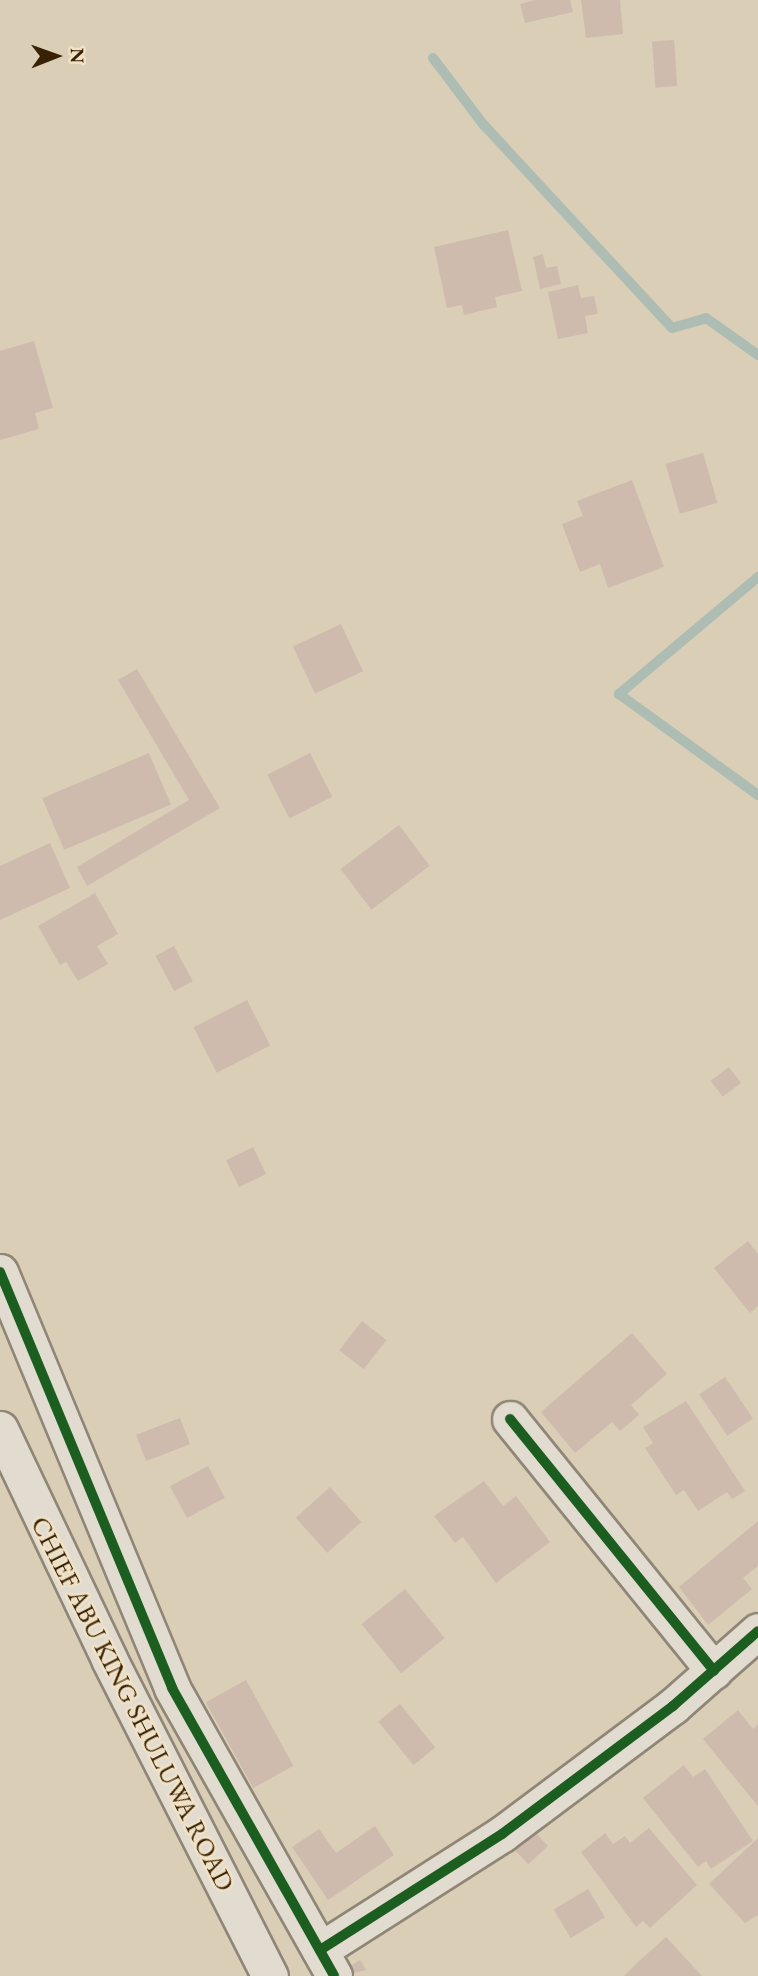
<!DOCTYPE html>
<html>
<head>
<meta charset="utf-8">
<style>
  body { margin:0 }
  #map { position:relative; width:758px; height:1976px; overflow:hidden; background:#daceb7; font-family:"EB Garamond",serif }
  div>[style] { position:absolute }
  .stream>* { height:10px; margin:-5px; padding:0 5px; transform-origin:5px; border-radius:5px; background:#adbdb3 }
  .building>* { inset:0; background:#cebbae; transform-origin:0 0 }
  .roads { filter:drop-shadow(2px 0 #8f8676) drop-shadow(-2px 0 #8f8676) drop-shadow(0 2px #8f8676) drop-shadow(0 -2px #8f8676) }
  .minor>* { height:35px; margin:-17.5px; padding:0 17.5px; transform-origin:17.5px; border-radius:17.5px; background:#e2dcd0 }
  .cycleway>* { height:10px; margin:-5px; padding:0 5px; transform-origin:5px; border-radius:5px; background:#1b5e20 }
  span { translate:-50% -50%; white-space:nowrap; text-align:center; line-height:1.15; -webkit-text-stroke:5px #f1e2c6; paint-order:stroke }
  .street-label { font-size:26px; color:#382205 }
  .north { position:absolute; left:21px; top:21px; width:70px; height:70px; -webkit-text-stroke:5px #f1e2c6; paint-order:stroke; rotate:89deg; font-size:19px; font-weight:700; line-height:28px; text-align:center; color:#382205 }
  .north::after { content:''; display:block; margin:auto; width:24px; height:32px; background:#382205; clip-path:polygon(50% 0,100% 100%,50% 72%,0 100%) }
</style>
</head>
<body>
<div id="map">
  <div class="stream">
    <div style="left:433px;top:58px;width:83px;rotate:52.9deg"></div>
    <div style="left:483px;top:124px;width:278px;rotate:47.2deg"></div>
    <div style="left:672px;top:328px;width:35px;rotate:-16deg"></div>
    <div style="left:706px;top:318px;width:64px;rotate:35.4deg"></div>
    <div style="left:758px;top:577px;width:182px;rotate:139.9deg"></div>
    <div style="left:619px;top:694px;width:172px;rotate:36deg"></div>
  </div>
  <div class="building">
    <div style="clip-path:polygon(535px 0,570px 0,573px 12px,525px 23px,520px 4px)"></div>
    <div style="clip-path:polygon(581px 0,620px 0,623px 34px,586px 38px)"></div>
    <div style="left:674px;top:40px;width:46px;height:22px;rotate:86deg"></div>
    <div style="clip-path:polygon(508px 230px,522px 291px,495px 297px,497px 307px,464px 315px,462px 305px,447px 308px,434px 247px)"></div>
    <div style="clip-path:polygon(543px 254px,546px 268px,557px 266px,561px 284px,540px 289px,533px 257px)"></div>
    <div style="clip-path:polygon(578px 285px,581px 298px,594px 296px,598px 314px,585px 316px,588px 333px,558px 339px,548px 292px)"></div>
    <div style="clip-path:polygon(34px 341px,53px 408px,35px 413px,39px 429px,0 440px,0 351px)"></div>
    <div style="left:703px;top:453px;width:52px;height:39px;rotate:74deg"></div>
    <div style="clip-path:polygon(632px 480px,664px 567px,608px 588px,600px 564px,580px 572px,562px 524px,583px 516px,577px 501px)"></div>
    <div style="left:341px;top:624px;width:52px;height:53px;rotate:65deg"></div>
    <div style="clip-path:polygon(137px 669px,220px 808px,87px 886px,77px 867px,189px 800px,118px 680px)"></div>
    <div style="left:149px;top:753px;width:56px;height:116px;rotate:67deg"></div>
    <div style="left:310px;top:753px;width:49px;height:48px;rotate:63deg"></div>
    <div style="left:399px;top:825px;width:51px;height:73px;rotate:53deg"></div>
    <div style="clip-path:polygon(50px 843px,70px 888px,0 920px,0 866px)"></div>
    <div style="clip-path:polygon(95px 893px,118px 934px,97px 946px,108px 964px,78px 981px,66px 962px,60px 965px,38px 926px)"></div>
    <div style="left:174px;top:946px;width:40px;height:21px;rotate:62deg"></div>
    <div style="left:247px;top:1000px;width:51px;height:60px;rotate:63deg"></div>
    <div style="left:729px;top:1067px;width:20px;height:23px;rotate:53deg"></div>
    <div style="left:253px;top:1147px;width:30px;height:30px;rotate:64deg"></div>
    <div style="clip-path:polygon(748px 1241px,758px 1254px,758px 1306px,750px 1313px,714px 1268px)"></div>
    <div style="left:362px;top:1321px;width:31px;height:37px;rotate:38deg"></div>
    <div style="clip-path:polygon(632px 1333px,667px 1374px,631px 1405px,639px 1415px,620px 1431px,612px 1422px,575px 1453px,541px 1412px)"></div>
    <div style="left:725px;top:1377px;width:50px;height:31px;rotate:56deg"></div>
    <div style="clip-path:polygon(686px 1401px,745px 1491px,732px 1499px,727px 1492px,698px 1511px,684px 1490px,676px 1495px,645px 1448px,653px 1443px,643px 1427px)"></div>
    <div style="left:180px;top:1418px;width:28px;height:47px;rotate:69deg"></div>
    <div style="left:208px;top:1466px;width:36px;height:43px;rotate:62deg"></div>
    <div style="clip-path:polygon(484px 1481px,503px 1506px,516px 1496px,550px 1542px,496px 1583px,463px 1537px,455px 1543px,434px 1516px)"></div>
    <div style="left:330px;top:1487px;width:47px;height:46px;rotate:48deg"></div>
    <div style="clip-path:polygon(758px 1521px,758px 1566px,743px 1578px,752px 1589px,708px 1625px,679px 1587px)"></div>
    <div style="left:405px;top:1589px;width:63px;height:56px;rotate:51deg"></div>
    <div style="left:246px;top:1680px;width:98px;height:46px;rotate:61deg"></div>
    <div style="left:400px;top:1704px;width:56px;height:28px;rotate:51deg"></div>
    <div style="clip-path:polygon(738px 1710px,753px 1729px,758px 1724px,758px 1806px,703px 1739px)"></div>
    <div style="clip-path:polygon(684px 1765px,693px 1777px,705px 1769px,753px 1841px,711px 1869px,706px 1861px,698px 1867px,643px 1798px)"></div>
    <div style="clip-path:polygon(375px 1826px,394px 1855px,328px 1900px,292px 1847px,319px 1829px,336px 1853px)"></div>
    <div style="clip-path:polygon(649px 1828px,697px 1885px,650px 1928px,643px 1921px,636px 1927px,581px 1852px,605px 1833px,613px 1844px,625px 1836px,630px 1843px)"></div>
    <div style="left:535px;top:1832px;width:19px;height:27px;rotate:47deg"></div>
    <div style="clip-path:polygon(758px 1838px,758px 1915px,745px 1923px,709px 1884px)"></div>
    <div style="left:588px;top:1889px;width:33px;height:40px;rotate:59deg"></div>
    <div style="clip-path:polygon(666px 1937px,702px 1976px,624px 1976px,638px 1962px)"></div>
    <div style="clip-path:polygon(360px 1960px,366px 1970px,342px 1976px,340px 1973px)"></div>
  </div>
  <div class="roads">
    <div class="minor">
      <div style="left:0;top:1272px;width:450px;rotate:67.5deg"></div>
      <div style="left:172px;top:1688px;width:330px;rotate:60.6deg"></div>
      <div style="left:510px;top:1419px;width:324px;rotate:51deg"></div>
      <div style="left:0;top:1429px;width:255px;rotate:64.6deg"></div>
      <div style="left:109px;top:1659px;width:356px;rotate:63.1deg"></div>
      <div style="left:320px;top:1950px;width:216px;rotate:-32.5deg"></div>
      <div style="left:502px;top:1834px;width:214px;rotate:-36.8deg"></div>
      <div style="left:673px;top:1706px;width:113px;rotate:-41.4deg"></div>
    </div>
  </div>
  <div class="cycleway">
    <div style="left:0;top:1272px;width:450px;rotate:67.5deg"></div>
    <div style="left:172px;top:1688px;width:330px;rotate:60.6deg"></div>
    <div style="left:510px;top:1419px;width:324px;rotate:51deg"></div>
    <div style="left:320px;top:1950px;width:216px;rotate:-32.5deg"></div>
    <div style="left:502px;top:1834px;width:214px;rotate:-36.8deg"></div>
    <div style="left:673px;top:1706px;width:113px;rotate:-41.4deg"></div>
  </div>
  <div class="street-label">
    <span style="left:132px;top:1704px;rotate:63deg">CHIEF ABU KING SHULUWA ROAD</span>
  </div>
  <div class="north">N</div>
</div>
</body>
</html>
